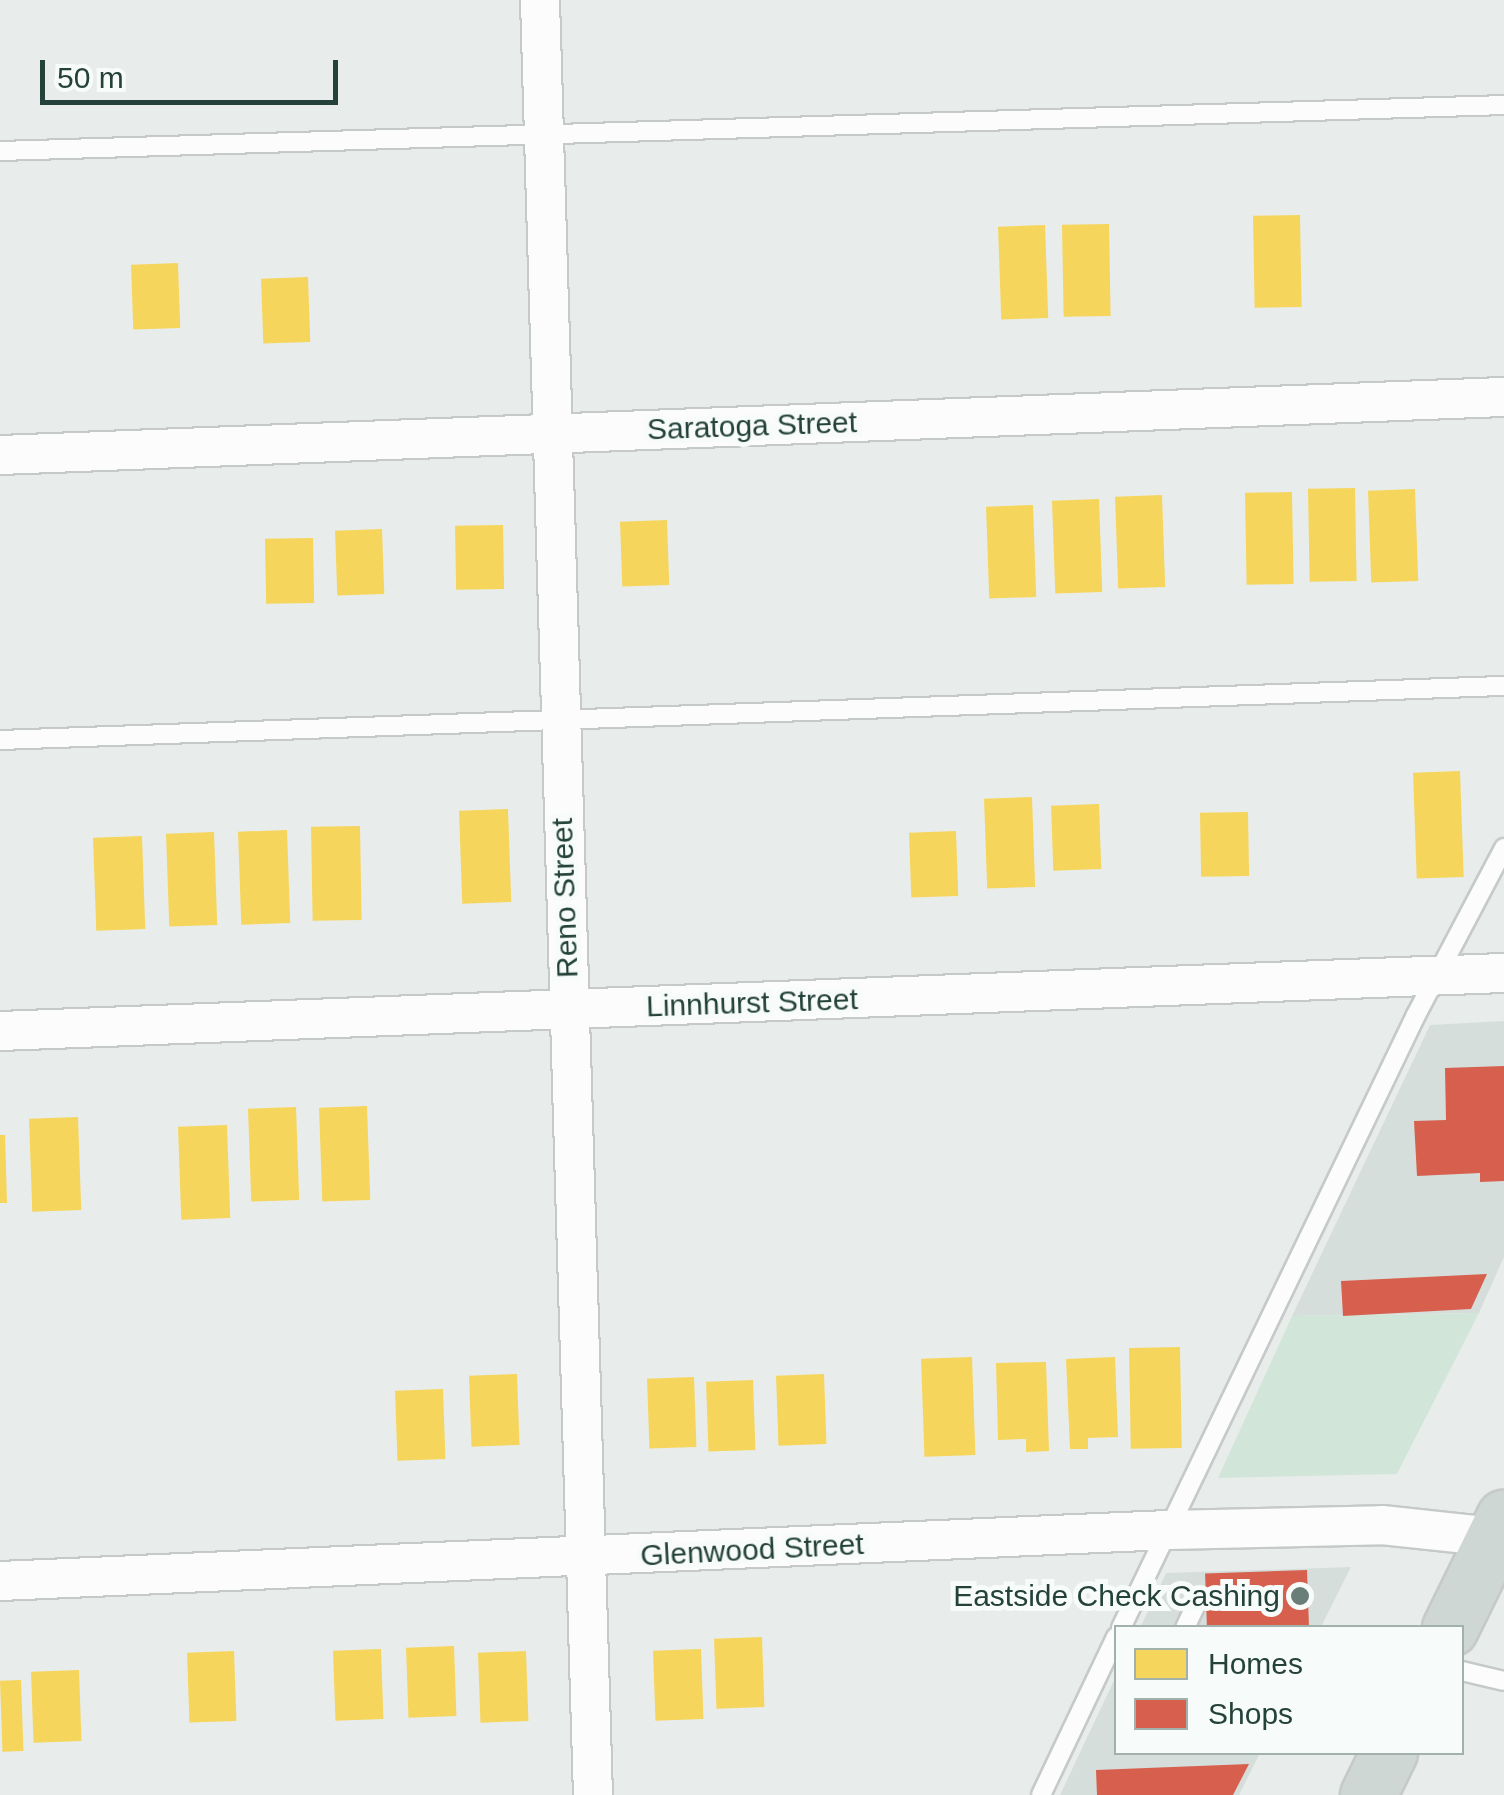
<!DOCTYPE html>
<html>
<head>
<meta charset="utf-8">
<style>
  body { margin:0 }
  #map { position:relative; width:1504px; height:1795px; overflow:hidden; background:#e8edeb; font-family:Arial,sans-serif }
  div>[style] { position:absolute }
  .built>* { inset:0; background:#d6dedb }
  .green>* { inset:0; background:#d1e6d8 }
  .homes>* { inset:0; background:#f6d55c; transform-origin:0 0 }
  .shops>* { inset:0; background:#d6604d; transform-origin:0 0 }
  .roads { filter:drop-shadow(2px 0 #c5cac8) drop-shadow(-2px 0 #c5cac8) drop-shadow(0 2px #c5cac8) drop-shadow(0 -2px #c5cac8) }
  .lane>* { height:18px; margin:-9px; padding:0 9px; transform-origin:9px; border-radius:9px; background:#fcfcfc }
  .street>* { height:38px; margin:-19px; padding:0 19px; transform-origin:19px; border-radius:19px; background:#fcfcfc }
  .primary>* { height:55px; margin:-27.5px; padding:0 27.5px; transform-origin:27.5px; border-radius:27.5px; background:#cfd7d5 }
  .dots>* { width:28px; height:28px; translate:-50% -50%; box-sizing:border-box; border:5px solid #f7fbf9; border-radius:50% }
  span { translate:-50% -50%; white-space:nowrap; text-align:center; line-height:1.15; -webkit-text-stroke:10px #f7fbf9; paint-order:stroke }
  .street-label { font-size:30px; color:#24423a }
  .poi-label { font-size:30px; color:#24423a }
  .right { translate:-100% -50%; text-align:right }
  .legend { position:absolute; left:1114px; top:1625px; width:350px; height:130px; box-sizing:border-box; background:#f7fbf9; border:2px solid #a3b1ad; margin:0; padding:12px 18px; list-style:none; font-size:30px; color:#24423a }
  .legend li { display:flex; align-items:center; gap:20px; height:50px }
  .legend b { width:50px; border:2px solid #a3b1ad }
  .scale { position:absolute; left:40px; top:60px; width:298px; height:45px; box-sizing:border-box; border:5px solid #24423a; border-top:0; padding-left:12px; font-size:30px; line-height:35px; white-space:nowrap; color:#24423a; -webkit-text-stroke:8px #f7fbf9; paint-order:stroke }
</style>
</head>
<body>
<div id="map">
  <div class="built">
    <div style="clip-path:polygon(1504px 1021px,1504px 1257px,1479px 1313px,1292px 1316px,1430px 1025px)"></div>
    <div style="clip-path:polygon(1351px 1567px,1321px 1627px,1140px 1628px,1166px 1573px)"></div>
    <div style="clip-path:polygon(1116px 1676px,1116px 1752px,1260px 1753px,1239px 1795px,1060px 1795px)"></div>
  </div>
  <div class="green">
    <div style="clip-path:polygon(1479px 1313px,1397px 1474px,1218px 1478px,1292px 1316px)"></div>
  </div>
  <div class="homes">
    <div style="left:1300px;top:215px;width:92px;height:47px;rotate:89deg"></div>
    <div style="left:1109px;top:224px;width:92px;height:47px;rotate:89deg"></div>
    <div style="left:1045px;top:225px;width:93px;height:47px;rotate:88deg"></div>
    <div style="left:178px;top:263px;width:65px;height:47px;rotate:88deg"></div>
    <div style="left:308px;top:277px;width:65px;height:47px;rotate:88deg"></div>
    <div style="left:1355px;top:488px;width:93px;height:47px;rotate:89deg"></div>
    <div style="left:1415px;top:489px;width:92px;height:47px;rotate:88deg"></div>
    <div style="left:1292px;top:492px;width:92px;height:47px;rotate:89deg"></div>
    <div style="left:1162px;top:495px;width:92px;height:47px;rotate:88deg"></div>
    <div style="left:1099px;top:499px;width:93px;height:47px;rotate:88deg"></div>
    <div style="left:1033px;top:505px;width:92px;height:47px;rotate:88deg"></div>
    <div style="left:667px;top:520px;width:65px;height:47px;rotate:88deg"></div>
    <div style="left:503px;top:525px;width:64px;height:48px;rotate:89deg"></div>
    <div style="left:382px;top:529px;width:65px;height:47px;rotate:88deg"></div>
    <div style="left:313px;top:538px;width:65px;height:48px;rotate:89deg"></div>
    <div style="left:1460px;top:771px;width:106px;height:47px;rotate:88deg"></div>
    <div style="left:1032px;top:797px;width:90px;height:48px;rotate:88deg"></div>
    <div style="left:1099px;top:804px;width:65px;height:48px;rotate:88deg"></div>
    <div style="left:508px;top:809px;width:93px;height:49px;rotate:88deg"></div>
    <div style="left:1248px;top:812px;width:64px;height:48px;rotate:89deg"></div>
    <div style="left:360px;top:826px;width:94px;height:49px;rotate:89deg"></div>
    <div style="left:287px;top:830px;width:93px;height:49px;rotate:88deg"></div>
    <div style="left:956px;top:831px;width:65px;height:47px;rotate:88deg"></div>
    <div style="left:214px;top:832px;width:93px;height:48px;rotate:88deg"></div>
    <div style="left:142px;top:836px;width:93px;height:49px;rotate:88deg"></div>
    <div style="left:367px;top:1106px;width:94px;height:48px;rotate:88deg"></div>
    <div style="left:296px;top:1107px;width:93px;height:48px;rotate:88deg"></div>
    <div style="left:78px;top:1117px;width:93px;height:49px;rotate:88deg"></div>
    <div style="left:227px;top:1125px;width:93px;height:49px;rotate:88deg"></div>
    <div style="clip-path:polygon(0 1135px,5px 1135px,7px 1203px,0 1203px)"></div>
    <div style="left:1180px;top:1347px;width:101px;height:51px;rotate:89deg"></div>
    <div style="left:972px;top:1357px;width:98px;height:51px;rotate:88deg"></div>
    <div style="clip-path:polygon(1115px 1357px,1118px 1437px,1088px 1438px,1088px 1449px,1070px 1449px,1066px 1359px)"></div>
    <div style="clip-path:polygon(1046px 1362px,1049px 1451px,1026px 1452px,1026px 1439px,998px 1440px,996px 1363px)"></div>
    <div style="left:517px;top:1374px;width:71px;height:48px;rotate:88deg"></div>
    <div style="left:824px;top:1374px;width:70px;height:48px;rotate:88deg"></div>
    <div style="left:694px;top:1377px;width:70px;height:47px;rotate:88deg"></div>
    <div style="left:753px;top:1380px;width:70px;height:47px;rotate:88deg"></div>
    <div style="left:443px;top:1389px;width:70px;height:48px;rotate:88deg"></div>
    <div style="left:762px;top:1637px;width:70px;height:48px;rotate:88deg"></div>
    <div style="left:454px;top:1646px;width:70px;height:48px;rotate:88deg"></div>
    <div style="left:381px;top:1649px;width:70px;height:48px;rotate:88deg"></div>
    <div style="left:701px;top:1649px;width:70px;height:48px;rotate:88deg"></div>
    <div style="left:234px;top:1651px;width:70px;height:47px;rotate:88deg"></div>
    <div style="left:526px;top:1651px;width:70px;height:48px;rotate:88deg"></div>
    <div style="left:79px;top:1670px;width:71px;height:48px;rotate:88deg"></div>
    <div style="left:21px;top:1680px;width:71px;height:21px;rotate:88deg"></div>
  </div>
  <div class="shops">
    <div style="clip-path:polygon(1504px 1066px,1504px 1181px,1480px 1182px,1480px 1173px,1417px 1176px,1414px 1121px,1446px 1120px,1445px 1068px)"></div>
    <div style="clip-path:polygon(1487px 1274px,1471px 1309px,1343px 1316px,1341px 1281px)"></div>
    <div style="left:1307px;top:1570px;width:58px;height:102px;rotate:88deg"></div>
    <div style="clip-path:polygon(1249px 1764px,1233px 1795px,1097px 1795px,1096px 1770px)"></div>
  </div>
  <div class="roads">
    <div class="lane">
      <div style="left:0;top:151px;width:1505px;rotate:-1.75deg"></div>
      <div style="left:0;top:740px;width:1505px;rotate:-2.06deg"></div>
      <div style="left:1121px;top:1628px;width:680px;rotate:-64.3deg"></div>
      <div style="left:1416px;top:1015px;width:189px;rotate:-62.2deg"></div>
      <div style="left:1185px;top:1628px;width:26px;rotate:-65deg"></div>
      <div style="left:1462px;top:1671px;width:43px;rotate:13.4deg"></div>
      <div style="left:1041px;top:1795px;width:175px;rotate:-64.6deg"></div>
    </div>
    <div class="street">
      <div style="left:540px;top:0;width:1796px;rotate:88.31deg"></div>
      <div style="left:0;top:455px;width:1505px;rotate:-2.21deg"></div>
      <div style="left:0;top:1031px;width:1505px;rotate:-2.21deg"></div>
      <div style="left:0;top:1581px;width:1170px;rotate:-2.5deg"></div>
      <div style="left:1169px;top:1530px;width:213px;rotate:-1.3deg"></div>
      <div style="left:1382px;top:1525px;width:123px;rotate:6.1deg"></div>
    </div>
    <div class="primary">
      <div style="left:1450px;top:1628px;width:123px;rotate:-63.9deg"></div>
      <div style="left:1368px;top:1795px;width:48px;rotate:-64deg"></div>
    </div>
  </div>
  <div class="dots">
    <div style="left:1300px;top:1596px;background:#697e78"></div>
  </div>
  <div class="street-label">
    <span style="left:752px;top:426px;rotate:-2deg">Saratoga Street</span>
    <span style="left:565px;top:898px;rotate:-92deg">Reno Street</span>
    <span style="left:752px;top:1003px;rotate:-2deg">Linnhurst Street</span>
    <span style="left:752px;top:1550px;rotate:-3deg">Glenwood Street</span>
  </div>
  <div class="poi-label">
    <span class="right" style="left:1280px;top:1596px">Eastside Check Cashing</span>
  </div>
  <ul class="legend">
  <li><b style="height:28px;background:#f6d55c"></b>Homes</li>
  <li><b style="height:28px;background:#d6604d"></b>Shops</li>
  </ul>
  <div class="scale">50 m</div>
</div>
</body>
</html>
